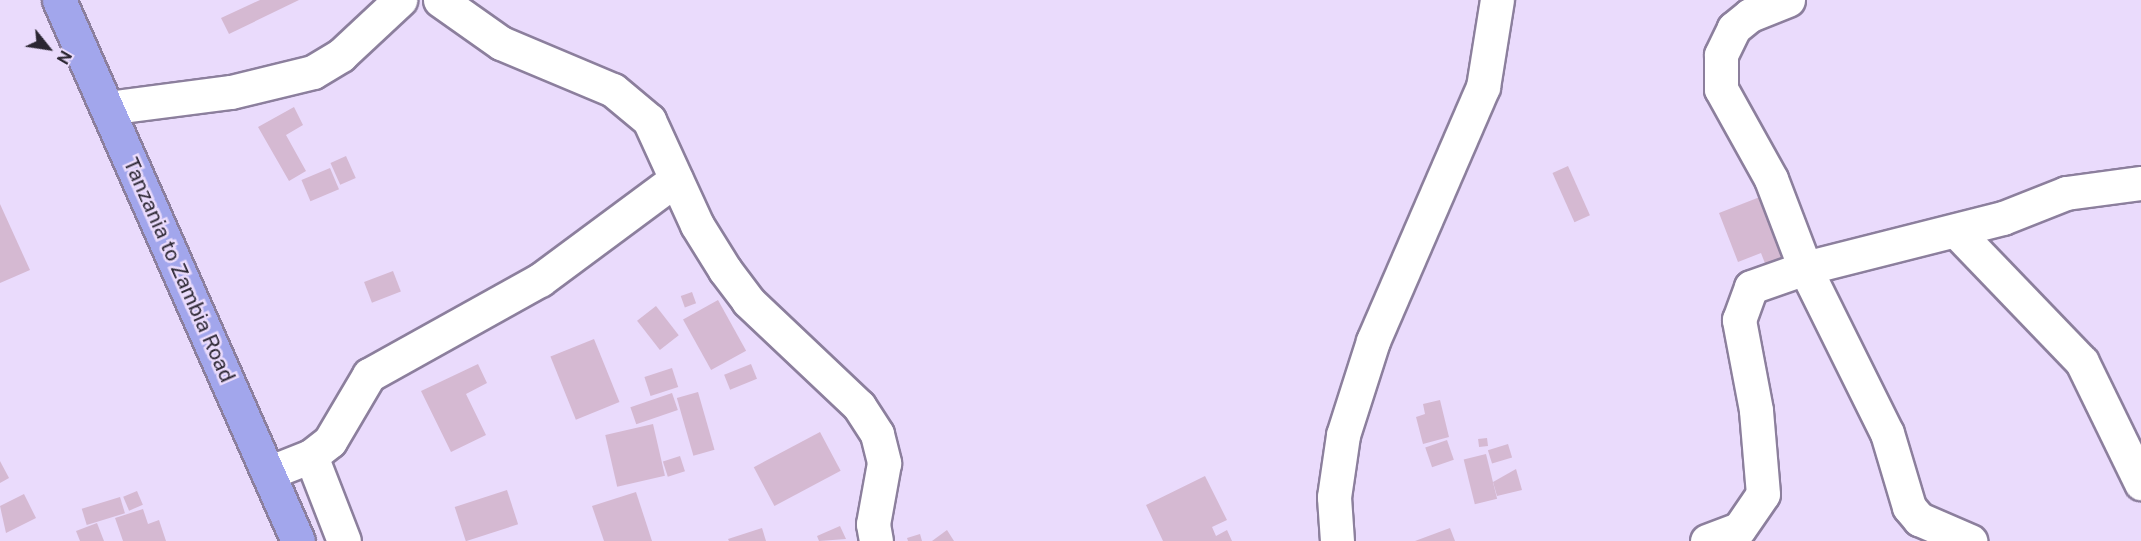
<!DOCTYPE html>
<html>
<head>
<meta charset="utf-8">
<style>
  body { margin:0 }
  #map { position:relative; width:2141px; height:541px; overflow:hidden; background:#eadbfc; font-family:"Public Sans",sans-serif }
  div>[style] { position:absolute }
  .building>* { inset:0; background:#d5b9d2; transform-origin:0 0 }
  .roads { filter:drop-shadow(2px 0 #8c7f9d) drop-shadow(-2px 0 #8c7f9d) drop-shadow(0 2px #8c7f9d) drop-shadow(0 -2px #8c7f9d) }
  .minor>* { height:33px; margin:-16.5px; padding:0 16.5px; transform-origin:16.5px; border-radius:16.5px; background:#fff }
  .highway>* { height:33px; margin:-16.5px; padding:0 16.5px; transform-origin:16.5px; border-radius:16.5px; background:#a2a6ec }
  span { translate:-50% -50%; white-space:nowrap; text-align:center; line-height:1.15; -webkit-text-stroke:5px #eadbfc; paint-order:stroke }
  .street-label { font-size:21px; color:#2b2632 }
  .north { position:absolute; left:18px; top:18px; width:60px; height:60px; -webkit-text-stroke:4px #eadbfc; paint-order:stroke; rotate:120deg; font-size:16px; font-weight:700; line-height:24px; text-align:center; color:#2b2632 }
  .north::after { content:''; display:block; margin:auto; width:21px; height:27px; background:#2b2632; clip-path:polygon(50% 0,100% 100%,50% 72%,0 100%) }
</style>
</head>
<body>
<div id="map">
  <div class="building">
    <div style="clip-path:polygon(260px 0,299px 0,229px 34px,221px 18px)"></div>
    <div style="clip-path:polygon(294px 107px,303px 125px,286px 135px,306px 171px,289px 181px,258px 127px)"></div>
    <div style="left:346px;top:156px;width:24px;height:17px;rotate:66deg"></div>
    <div style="left:1568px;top:166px;width:54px;height:17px;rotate:66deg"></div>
    <div style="left:330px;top:168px;width:23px;height:31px;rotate:67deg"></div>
    <div style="clip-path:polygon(1770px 193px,1788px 258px,1766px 266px,1761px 253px,1738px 262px,1719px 213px)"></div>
    <div style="clip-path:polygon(0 204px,30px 270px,0 283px)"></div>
    <div style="left:393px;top:271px;width:22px;height:31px;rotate:69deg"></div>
    <div style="left:692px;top:292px;width:12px;height:12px;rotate:70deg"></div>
    <div style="left:718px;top:300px;width:58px;height:40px;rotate:61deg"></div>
    <div style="left:656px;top:306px;width:37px;height:24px;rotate:52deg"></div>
    <div style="left:594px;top:339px;width:68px;height:47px;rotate:68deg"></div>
    <div style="clip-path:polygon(478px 364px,487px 383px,466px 394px,486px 435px,451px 452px,421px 391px)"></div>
    <div style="left:751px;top:364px;width:16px;height:29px;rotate:68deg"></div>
    <div style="left:672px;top:368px;width:20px;height:29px;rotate:72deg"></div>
    <div style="left:698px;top:392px;width:60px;height:22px;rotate:74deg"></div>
    <div style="left:672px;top:393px;width:18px;height:44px;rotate:71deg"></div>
    <div style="clip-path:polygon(1440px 400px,1449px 437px,1423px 444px,1416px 417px,1425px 414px,1423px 404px)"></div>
    <div style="left:653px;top:424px;width:53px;height:49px;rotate:77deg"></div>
    <div style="left:820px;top:432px;width:44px;height:75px;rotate:62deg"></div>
    <div style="left:1487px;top:438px;width:8px;height:9px;rotate:83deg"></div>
    <div style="left:1447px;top:440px;width:21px;height:23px;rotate:71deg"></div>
    <div style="left:1508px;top:444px;width:14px;height:21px;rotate:73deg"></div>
    <div style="left:1486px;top:454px;width:46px;height:23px;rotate:76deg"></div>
    <div style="left:680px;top:456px;width:16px;height:18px;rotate:72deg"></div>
    <div style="clip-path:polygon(0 461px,9px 478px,0 483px)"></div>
    <div style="clip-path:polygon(1516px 469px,1522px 490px,1497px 496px,1493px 482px)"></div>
    <div style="clip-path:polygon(1205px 476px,1227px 520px,1212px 527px,1216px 536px,1227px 530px,1232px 541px,1163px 541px,1146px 505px)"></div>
    <div style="left:507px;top:490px;width:36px;height:55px;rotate:72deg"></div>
    <div style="left:137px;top:491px;width:15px;height:15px;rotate:67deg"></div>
    <div style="clip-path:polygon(636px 492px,652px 541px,604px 541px,592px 506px)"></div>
    <div style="clip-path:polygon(24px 494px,36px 518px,6px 533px,0 506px)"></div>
    <div style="left:120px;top:497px;width:17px;height:40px;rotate:73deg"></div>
    <div style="clip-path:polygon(143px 509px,148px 524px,159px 520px,166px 541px,123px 541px,115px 518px)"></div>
    <div style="clip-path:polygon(97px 523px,104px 541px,80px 541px,76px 531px)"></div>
    <div style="clip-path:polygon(840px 526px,846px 539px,819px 541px,817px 536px)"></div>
    <div style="clip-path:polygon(762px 528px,766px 541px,729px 541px,728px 539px)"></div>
    <div style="clip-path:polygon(1450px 528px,1455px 541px,1415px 541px)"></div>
    <div style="clip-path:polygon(947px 530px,954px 541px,932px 541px)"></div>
    <div style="clip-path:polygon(920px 534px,922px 541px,908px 541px,907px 538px)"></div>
  </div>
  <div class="roads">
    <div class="minor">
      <div style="left:440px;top:0;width:75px;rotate:35.2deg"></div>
      <div style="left:501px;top:43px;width:121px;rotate:22.8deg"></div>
      <div style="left:613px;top:90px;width:47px;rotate:39.8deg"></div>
      <div style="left:649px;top:120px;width:115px;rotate:65.4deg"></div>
      <div style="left:697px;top:225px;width:53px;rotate:58.1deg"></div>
      <div style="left:725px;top:270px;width:39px;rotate:53deg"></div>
      <div style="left:748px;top:301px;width:153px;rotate:43.4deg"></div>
      <div style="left:859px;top:406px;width:33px;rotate:57deg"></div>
      <div style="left:877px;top:434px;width:30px;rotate:76deg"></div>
      <div style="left:884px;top:463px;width:62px;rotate:100.2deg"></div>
      <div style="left:873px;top:524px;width:17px;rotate:80deg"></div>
      <div style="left:1788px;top:0;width:41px;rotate:158.5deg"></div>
      <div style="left:1750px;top:15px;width:21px;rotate:141deg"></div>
      <div style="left:1734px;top:28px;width:30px;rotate:116deg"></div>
      <div style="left:1721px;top:55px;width:34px;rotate:90deg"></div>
      <div style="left:1721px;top:89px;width:103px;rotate:60.9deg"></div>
      <div style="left:1771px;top:179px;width:95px;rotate:69.1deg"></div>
      <div style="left:1805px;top:268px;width:184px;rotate:63.6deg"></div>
      <div style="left:1887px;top:433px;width:77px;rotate:73.4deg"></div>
      <div style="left:1909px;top:507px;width:16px;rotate:50deg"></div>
      <div style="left:1919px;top:519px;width:56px;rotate:23.3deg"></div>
      <div style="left:107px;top:108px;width:125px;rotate:-7.4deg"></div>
      <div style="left:231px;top:92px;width:84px;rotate:-13.7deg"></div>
      <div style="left:313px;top:72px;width:33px;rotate:-31deg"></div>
      <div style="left:341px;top:55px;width:81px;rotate:-43deg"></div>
      <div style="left:1957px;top:232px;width:180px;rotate:46.1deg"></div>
      <div style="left:2082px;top:362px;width:135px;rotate:64deg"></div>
      <div style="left:311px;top:456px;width:91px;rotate:68.8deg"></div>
      <div style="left:268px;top:473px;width:46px;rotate:-21.6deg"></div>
      <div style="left:311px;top:456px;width:24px;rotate:-38deg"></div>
      <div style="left:330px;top:441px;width:77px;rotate:-59.4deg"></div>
      <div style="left:369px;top:375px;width:196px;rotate:-29.1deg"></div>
      <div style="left:540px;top:280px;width:169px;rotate:-36.6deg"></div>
      <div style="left:1337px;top:541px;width:44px;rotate:-93.9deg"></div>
      <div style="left:1334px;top:497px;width:63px;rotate:-81.7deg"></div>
      <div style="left:1343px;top:435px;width:99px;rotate:-72.3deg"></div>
      <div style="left:1373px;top:341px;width:277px;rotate:-66.6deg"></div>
      <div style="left:1483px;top:87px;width:88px;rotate:-80.9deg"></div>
      <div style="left:1707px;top:541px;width:34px;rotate:-21deg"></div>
      <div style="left:1739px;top:529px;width:42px;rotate:-55.6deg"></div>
      <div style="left:1763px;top:494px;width:84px;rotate:-94.8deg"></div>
      <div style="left:1756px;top:410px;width:92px;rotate:-100.7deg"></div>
      <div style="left:1739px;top:320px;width:35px;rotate:-70deg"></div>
      <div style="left:1751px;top:287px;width:57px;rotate:-19.4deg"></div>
      <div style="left:1805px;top:268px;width:204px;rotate:-14.2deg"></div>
      <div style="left:2003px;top:218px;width:68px;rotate:-21.6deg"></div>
      <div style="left:2066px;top:193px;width:76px;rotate:-7.6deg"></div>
    </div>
    <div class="highway">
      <div style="left:59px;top:0;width:591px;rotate:66.17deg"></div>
    </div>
  </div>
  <div class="street-label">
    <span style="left:179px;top:270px;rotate:66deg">Tanzania to Zambia Road</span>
  </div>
  <div class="north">N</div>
</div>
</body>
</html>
